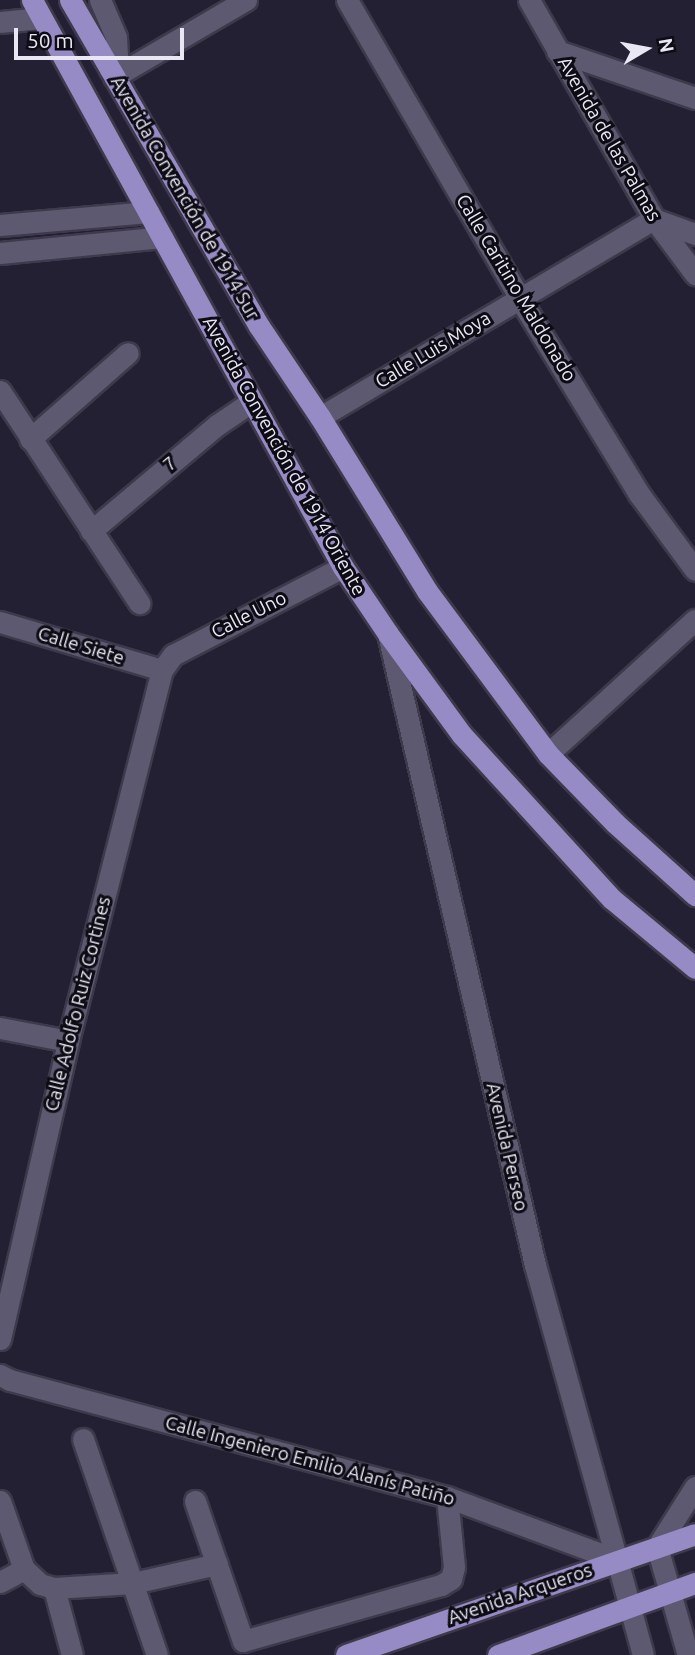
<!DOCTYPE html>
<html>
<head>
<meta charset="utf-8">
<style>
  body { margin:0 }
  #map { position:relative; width:695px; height:1655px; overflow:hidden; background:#242034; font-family:Ubuntu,sans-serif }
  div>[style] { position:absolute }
  .roads { filter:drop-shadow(2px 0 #3e3a4b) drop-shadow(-2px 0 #3e3a4b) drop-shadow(0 2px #3e3a4b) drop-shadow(0 -2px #3e3a4b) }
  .street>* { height:21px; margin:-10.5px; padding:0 10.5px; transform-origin:10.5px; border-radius:10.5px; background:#5d5970 }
  .secondary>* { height:21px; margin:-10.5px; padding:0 10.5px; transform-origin:10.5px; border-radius:10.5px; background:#5d5970 }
  .primary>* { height:21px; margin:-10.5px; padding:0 10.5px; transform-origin:10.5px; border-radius:10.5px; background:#978bc5 }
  span { translate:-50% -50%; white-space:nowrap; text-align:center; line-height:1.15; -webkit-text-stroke:6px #0d0c14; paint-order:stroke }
  .street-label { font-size:19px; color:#e9e7f4 }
  .north { position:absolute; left:611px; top:14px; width:70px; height:70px; -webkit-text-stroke:5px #0d0c14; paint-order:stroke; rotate:80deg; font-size:19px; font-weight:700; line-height:28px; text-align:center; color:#e9e7f4 }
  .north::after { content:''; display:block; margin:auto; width:24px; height:32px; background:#e9e7f4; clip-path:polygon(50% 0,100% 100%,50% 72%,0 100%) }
  .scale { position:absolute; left:14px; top:28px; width:170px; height:32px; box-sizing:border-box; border:4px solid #e9e7f4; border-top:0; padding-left:9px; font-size:21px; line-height:24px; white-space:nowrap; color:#e9e7f4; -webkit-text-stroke:5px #0d0c14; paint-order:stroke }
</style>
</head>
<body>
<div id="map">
  <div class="roads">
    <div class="street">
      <div style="left:347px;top:0;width:345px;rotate:59.9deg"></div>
      <div style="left:520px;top:299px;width:228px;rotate:58.6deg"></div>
      <div style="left:639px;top:494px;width:94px;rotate:53.6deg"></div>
      <div style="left:529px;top:0;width:252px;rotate:60.3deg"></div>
      <div style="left:654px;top:219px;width:69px;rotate:53.3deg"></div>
      <div style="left:0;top:22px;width:41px;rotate:-5.6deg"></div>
      <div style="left:557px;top:51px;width:146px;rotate:18.8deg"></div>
      <div style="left:114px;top:77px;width:153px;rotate:-30.3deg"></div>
      <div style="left:0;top:225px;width:149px;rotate:-5deg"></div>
      <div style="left:0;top:253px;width:163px;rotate:-5.6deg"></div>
      <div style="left:0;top:391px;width:254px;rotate:56.7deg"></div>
      <div style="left:320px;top:417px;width:388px;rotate:-30.7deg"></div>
      <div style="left:654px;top:219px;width:44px;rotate:20.1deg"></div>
      <div style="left:30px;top:439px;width:130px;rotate:-41.3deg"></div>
      <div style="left:91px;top:531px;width:165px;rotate:-40.1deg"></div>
      <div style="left:217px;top:425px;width:41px;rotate:-34.1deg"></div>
      <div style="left:0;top:622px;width:169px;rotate:16.5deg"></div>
      <div style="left:388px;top:634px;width:648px;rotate:76.89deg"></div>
      <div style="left:535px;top:1265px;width:306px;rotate:74.5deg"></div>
      <div style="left:548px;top:754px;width:199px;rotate:-42.4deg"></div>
      <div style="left:0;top:1028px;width:69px;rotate:10.8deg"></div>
      <div style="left:0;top:1339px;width:306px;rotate:-77.1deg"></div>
      <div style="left:68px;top:1041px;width:383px;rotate:-75.8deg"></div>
      <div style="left:162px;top:670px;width:19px;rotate:-54deg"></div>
      <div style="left:173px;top:655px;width:191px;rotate:-27.4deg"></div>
      <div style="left:0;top:1375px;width:11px;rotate:27deg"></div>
      <div style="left:10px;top:1380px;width:452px;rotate:15deg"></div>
      <div style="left:447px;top:1497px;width:181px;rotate:20.3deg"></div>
      <div style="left:83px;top:1439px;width:228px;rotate:71.1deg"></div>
      <div style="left:0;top:1501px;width:72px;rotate:70.6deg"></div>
      <div style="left:24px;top:1569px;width:22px;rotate:43deg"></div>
      <div style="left:40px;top:1584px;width:15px;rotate:16deg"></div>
      <div style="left:54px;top:1588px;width:79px;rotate:-3.6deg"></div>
      <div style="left:133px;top:1583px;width:86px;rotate:-12.7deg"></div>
      <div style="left:195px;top:1501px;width:148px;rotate:71.1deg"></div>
      <div style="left:243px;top:1641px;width:206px;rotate:-15.8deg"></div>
      <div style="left:441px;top:1585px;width:12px;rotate:-31deg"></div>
      <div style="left:451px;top:1579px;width:12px;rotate:-76deg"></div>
      <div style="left:454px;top:1567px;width:70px;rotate:-95.7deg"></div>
      <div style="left:657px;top:1547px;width:71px;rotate:-57.7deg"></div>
      <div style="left:0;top:1582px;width:27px;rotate:-28deg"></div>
      <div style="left:54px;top:1588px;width:69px;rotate:75deg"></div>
    </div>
    <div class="secondary">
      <div style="left:100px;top:0;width:40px;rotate:66.6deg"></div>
      <div style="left:116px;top:37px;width:17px;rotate:87deg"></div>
      <div style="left:117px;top:54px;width:17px;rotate:115deg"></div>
      <div style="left:657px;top:1547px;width:112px;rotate:74deg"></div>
      <div style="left:617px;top:1560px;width:98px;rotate:74.7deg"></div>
    </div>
    <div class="primary">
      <div style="left:32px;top:0;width:647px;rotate:61.26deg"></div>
      <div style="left:343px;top:567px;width:81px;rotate:56.1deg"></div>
      <div style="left:388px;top:634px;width:125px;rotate:53.8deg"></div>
      <div style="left:462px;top:735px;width:222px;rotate:47.6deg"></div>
      <div style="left:612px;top:899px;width:108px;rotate:39.7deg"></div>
      <div style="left:70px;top:0;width:377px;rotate:59.9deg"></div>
      <div style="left:259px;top:326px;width:110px;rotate:56.2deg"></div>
      <div style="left:320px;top:417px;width:204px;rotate:58.4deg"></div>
      <div style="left:427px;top:591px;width:203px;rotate:53.4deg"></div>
      <div style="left:548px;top:754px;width:96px;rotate:45.8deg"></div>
      <div style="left:615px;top:823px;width:108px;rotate:42deg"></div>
      <div style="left:346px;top:1655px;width:369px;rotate:-19.1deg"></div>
      <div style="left:498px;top:1655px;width:210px;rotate:-20.1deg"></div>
    </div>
  </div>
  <div class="street-label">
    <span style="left:609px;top:139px;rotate:60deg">Avenida de las Palmas</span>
    <span style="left:185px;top:198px;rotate:60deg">Avenida Convención de 1914 Sur</span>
    <span style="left:516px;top:288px;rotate:59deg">Calle Caritino Maldonado</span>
    <span style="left:433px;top:350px;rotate:-31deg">Calle Luis Moya</span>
    <span style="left:284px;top:456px;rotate:61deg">Avenida Convención de 1914 Oriente</span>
    <span style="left:170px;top:464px;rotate:-40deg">7</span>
    <span style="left:249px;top:615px;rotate:-27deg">Calle Uno</span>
    <span style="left:81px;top:646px;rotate:17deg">Calle Siete</span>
    <span style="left:78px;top:1004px;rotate:-76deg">Calle Adolfo Ruiz Cortines</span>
    <span style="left:507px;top:1147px;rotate:77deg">Avenida Perseo</span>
    <span style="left:310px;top:1461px;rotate:15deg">Calle Ingeniero Emilio Alanís Patiño</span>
    <span style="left:520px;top:1594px;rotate:-19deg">Avenida Arqueros</span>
  </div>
  <div class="north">N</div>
  <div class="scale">50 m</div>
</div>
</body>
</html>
